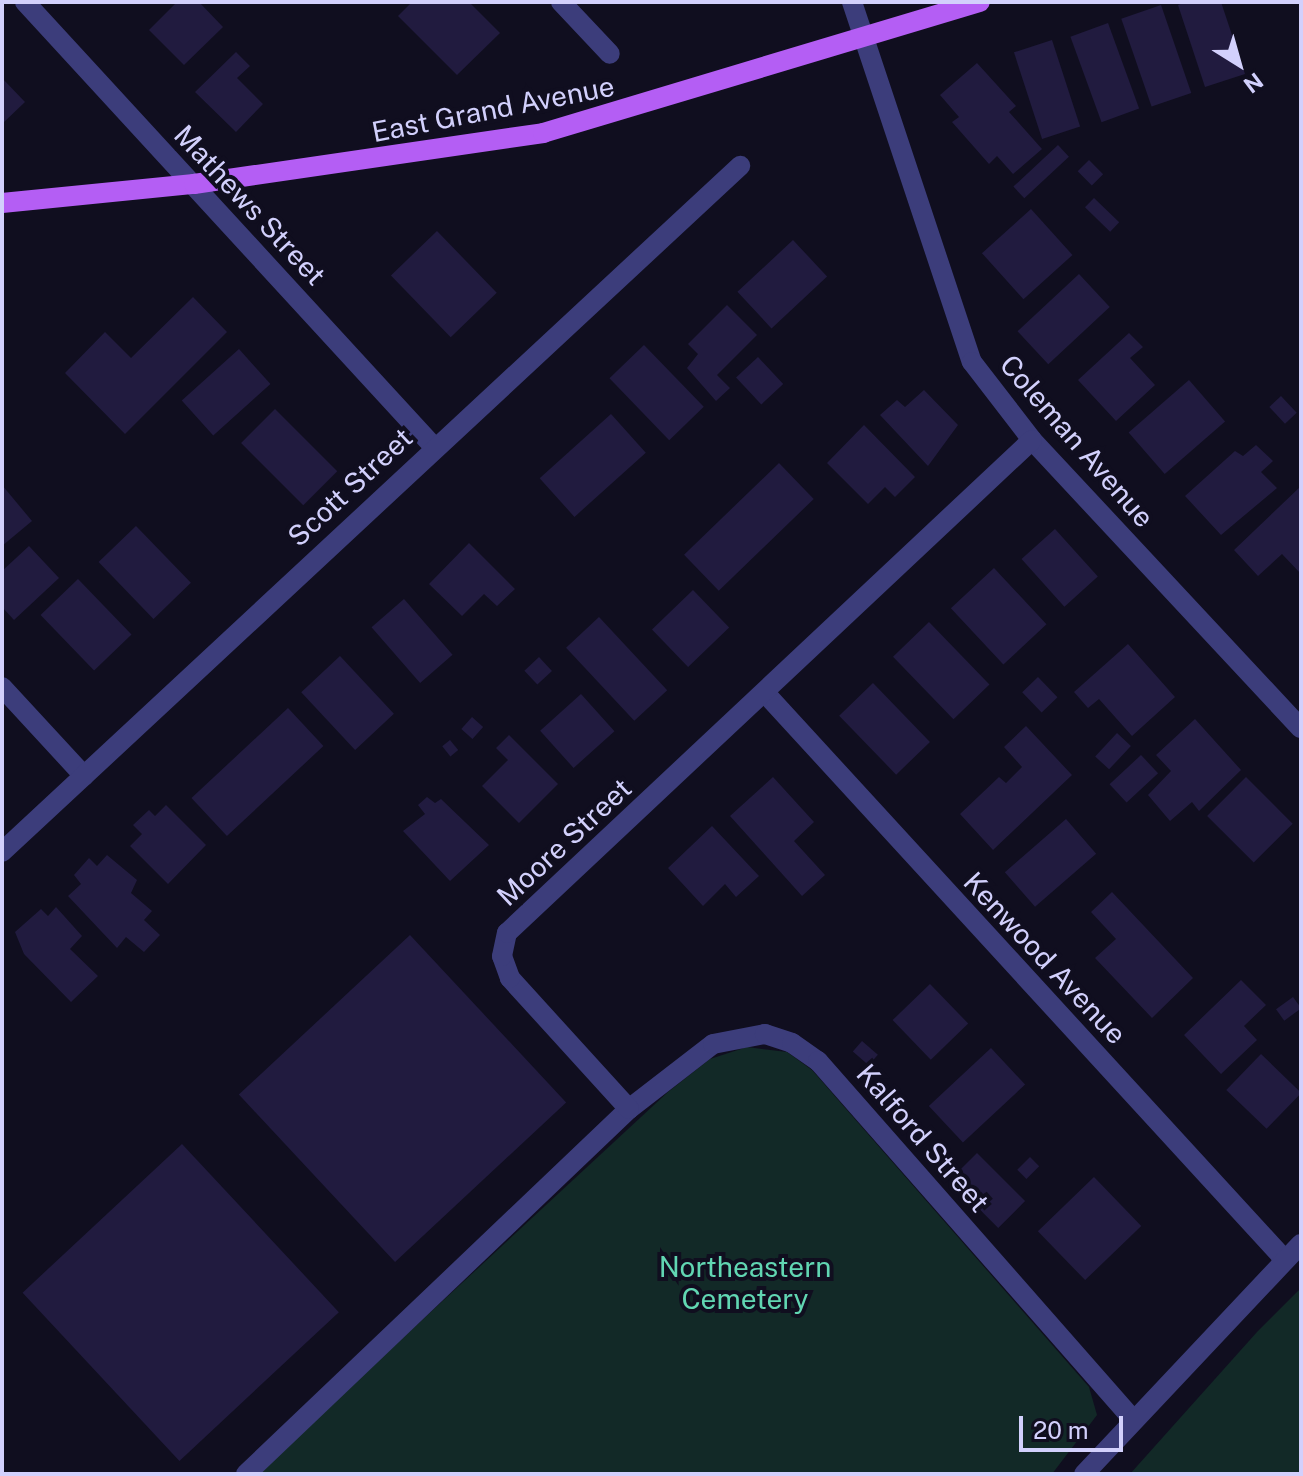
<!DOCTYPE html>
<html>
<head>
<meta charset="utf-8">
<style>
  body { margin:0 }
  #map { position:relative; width:1303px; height:1476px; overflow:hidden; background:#100e1f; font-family:"Public Sans",sans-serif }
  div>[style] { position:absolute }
  .green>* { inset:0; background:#122927 }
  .building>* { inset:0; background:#211b3f; transform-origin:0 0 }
  .minor>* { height:20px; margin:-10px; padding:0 10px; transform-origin:10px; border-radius:10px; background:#3c3d7b }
  .major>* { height:20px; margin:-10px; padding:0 10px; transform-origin:10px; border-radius:10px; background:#b45ef4 }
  span { translate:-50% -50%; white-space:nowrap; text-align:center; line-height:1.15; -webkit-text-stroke:8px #100e1f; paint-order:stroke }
  .street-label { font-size:28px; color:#d2d0fc }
  .park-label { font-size:28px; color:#61d6b2 }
  .frame { position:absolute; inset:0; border:4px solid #d2d0fc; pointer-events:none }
  .north { position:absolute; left:1199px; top:24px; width:80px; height:80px; -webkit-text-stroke:6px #100e1f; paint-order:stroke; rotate:143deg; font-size:22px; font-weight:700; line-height:32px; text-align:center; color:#d2d0fc }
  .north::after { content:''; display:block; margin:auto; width:28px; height:36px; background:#d2d0fc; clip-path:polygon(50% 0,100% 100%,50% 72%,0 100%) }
  .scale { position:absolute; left:1019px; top:1416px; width:104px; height:36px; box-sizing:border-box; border:4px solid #d2d0fc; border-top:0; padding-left:10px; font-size:24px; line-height:28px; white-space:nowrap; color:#d2d0fc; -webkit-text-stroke:6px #100e1f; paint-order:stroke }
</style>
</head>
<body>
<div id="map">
  <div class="green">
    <div style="clip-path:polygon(747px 1047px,787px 1052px,812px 1070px,1089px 1387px,1097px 1415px,1052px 1474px,256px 1474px,668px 1092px,710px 1059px)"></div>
    <div style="clip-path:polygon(1301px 1288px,1301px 1474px,1130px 1474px,1257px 1332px)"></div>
  </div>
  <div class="building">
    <div style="clip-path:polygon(177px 2px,199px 2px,223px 27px,184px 65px,149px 30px)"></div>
    <div style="clip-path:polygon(412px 2px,469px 2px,500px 33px,457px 75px,398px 16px)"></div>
    <div style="clip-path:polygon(1185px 2px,1221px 2px,1245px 74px,1205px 87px,1178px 5px)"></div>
    <div style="left:1161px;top:5px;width:93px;height:42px;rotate:71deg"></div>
    <div style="left:1108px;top:23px;width:91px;height:40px;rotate:70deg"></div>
    <div style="left:1052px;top:40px;width:91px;height:40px;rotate:72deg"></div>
    <div style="clip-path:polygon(236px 52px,250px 66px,237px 78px,263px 104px,236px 132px,195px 92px)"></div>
    <div style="clip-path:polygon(977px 63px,1016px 106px,1009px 112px,1042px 149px,1013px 174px,997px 156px,989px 164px,952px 122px,959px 117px,940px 95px)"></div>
    <div style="clip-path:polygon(2px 78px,25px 102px,2px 124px)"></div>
    <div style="left:1058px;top:145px;width:16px;height:61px;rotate:47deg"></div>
    <div style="left:1089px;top:160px;width:20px;height:16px;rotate:45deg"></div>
    <div style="left:1094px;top:198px;width:35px;height:13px;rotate:44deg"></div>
    <div style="left:1031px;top:209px;width:62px;height:66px;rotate:48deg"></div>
    <div style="left:437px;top:231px;width:86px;height:64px;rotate:46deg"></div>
    <div style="left:793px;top:240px;width:50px;height:76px;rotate:47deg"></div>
    <div style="left:1079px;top:274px;width:45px;height:84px;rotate:47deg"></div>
    <div style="clip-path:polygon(193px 297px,227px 332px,125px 434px,65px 373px,105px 332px,131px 358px)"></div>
    <div style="clip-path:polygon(727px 305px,757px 335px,717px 375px,730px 388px,716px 401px,687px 368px,698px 354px,688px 344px)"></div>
    <div style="clip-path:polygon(1129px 333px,1143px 347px,1130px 358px,1155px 385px,1116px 421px,1078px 380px)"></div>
    <div style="left:644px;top:345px;width:86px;height:48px;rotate:46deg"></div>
    <div style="left:239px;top:349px;width:47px;height:77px;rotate:48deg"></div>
    <div style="left:758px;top:357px;width:37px;height:30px;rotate:47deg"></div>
    <div style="left:1189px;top:380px;width:55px;height:80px;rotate:49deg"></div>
    <div style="clip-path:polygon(924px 390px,958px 425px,928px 466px,880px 415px,897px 400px,905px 407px)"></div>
    <div style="left:1281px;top:396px;width:23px;height:16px;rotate:47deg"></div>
    <div style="left:275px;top:409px;width:88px;height:48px;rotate:45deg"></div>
    <div style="left:611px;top:414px;width:52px;height:96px;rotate:48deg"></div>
    <div style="clip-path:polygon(864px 425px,915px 477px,895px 497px,885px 487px,868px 504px,827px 463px)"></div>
    <div style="clip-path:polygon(1256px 445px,1273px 461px,1261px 472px,1277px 488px,1221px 535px,1185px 496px,1235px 451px,1243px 456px)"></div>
    <div style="left:779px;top:463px;width:50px;height:132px;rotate:46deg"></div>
    <div style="clip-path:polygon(2px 485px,32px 521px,2px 546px)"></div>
    <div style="clip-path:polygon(1301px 486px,1301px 574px,1282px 554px,1258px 576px,1234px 550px)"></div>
    <div style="left:136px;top:526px;width:79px;height:52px;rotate:46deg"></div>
    <div style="left:1055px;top:529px;width:64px;height:45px;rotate:48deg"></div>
    <div style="clip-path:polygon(469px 543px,515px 589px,497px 606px,484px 594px,462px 616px,429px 584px)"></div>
    <div style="clip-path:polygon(29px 546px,59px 578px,14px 620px,2px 607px,2px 571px)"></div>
    <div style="left:994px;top:568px;width:77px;height:59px;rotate:47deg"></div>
    <div style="left:78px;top:579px;width:77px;height:52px;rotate:46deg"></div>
    <div style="left:693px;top:590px;width:52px;height:57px;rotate:46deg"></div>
    <div style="left:404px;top:599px;width:74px;height:43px;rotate:49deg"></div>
    <div style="left:599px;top:617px;width:100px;height:45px;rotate:47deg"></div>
    <div style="left:929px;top:622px;width:87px;height:50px;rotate:46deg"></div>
    <div style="clip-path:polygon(1128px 644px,1175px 697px,1132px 736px,1099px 699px,1088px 708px,1074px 692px)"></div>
    <div style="left:340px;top:656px;width:79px;height:53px;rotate:47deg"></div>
    <div style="left:539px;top:657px;width:19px;height:20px;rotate:47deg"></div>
    <div style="left:1038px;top:677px;width:28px;height:22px;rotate:46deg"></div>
    <div style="left:873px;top:683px;width:82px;height:47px;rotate:46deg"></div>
    <div style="left:581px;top:694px;width:50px;height:55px;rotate:48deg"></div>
    <div style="left:288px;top:708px;width:52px;height:132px;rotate:47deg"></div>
    <div style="left:472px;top:717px;width:15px;height:16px;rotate:42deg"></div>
    <div style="clip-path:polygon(1195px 719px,1241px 770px,1199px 811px,1192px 802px,1170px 821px,1148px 795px,1171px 771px,1156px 755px)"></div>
    <div style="clip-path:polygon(1026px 726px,1072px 775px,993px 850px,960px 814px,999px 777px,1006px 783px,1022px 767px,1004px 747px)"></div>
    <div style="left:1117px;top:733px;width:19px;height:32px;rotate:43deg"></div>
    <div style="clip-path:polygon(509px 735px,558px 784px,519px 823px,482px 786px,508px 760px,496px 748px)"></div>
    <div style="left:450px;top:740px;width:13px;height:10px;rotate:51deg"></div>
    <div style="left:1141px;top:755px;width:25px;height:43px;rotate:47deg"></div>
    <div style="clip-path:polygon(773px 777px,814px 822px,794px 841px,825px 875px,802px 896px,730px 816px)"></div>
    <div style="left:1246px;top:777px;width:66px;height:55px;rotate:45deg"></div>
    <div style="clip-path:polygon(427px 797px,435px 803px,441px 799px,489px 845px,450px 881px,403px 831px,425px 814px,418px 805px)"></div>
    <div style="clip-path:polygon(166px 805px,206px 845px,168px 884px,130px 846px,142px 834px,133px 825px,149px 810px,155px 816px)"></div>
    <div style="left:1066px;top:819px;width:46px;height:81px;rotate:49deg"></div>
    <div style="clip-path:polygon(712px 826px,759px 876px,736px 897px,725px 884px,703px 906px,668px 868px)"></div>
    <div style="clip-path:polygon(107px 855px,137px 880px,131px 893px,152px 911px,144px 920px,160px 935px,144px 952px,126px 937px,117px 948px,68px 896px,81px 884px,74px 875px,89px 858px,97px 866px)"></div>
    <div style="clip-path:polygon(1112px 892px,1193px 978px,1152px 1018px,1095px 958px,1116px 939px,1091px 912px)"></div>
    <div style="clip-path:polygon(56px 907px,82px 936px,70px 949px,98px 976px,71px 1002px,24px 954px,15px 932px,41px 909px,48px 916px)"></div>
    <div style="left:410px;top:935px;width:229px;height:234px;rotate:47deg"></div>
    <div style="clip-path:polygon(1241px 980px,1266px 1005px,1244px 1026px,1257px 1040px,1221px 1074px,1184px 1035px)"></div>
    <div style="left:930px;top:984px;width:55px;height:52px;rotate:46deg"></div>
    <div style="left:1293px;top:997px;width:14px;height:21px;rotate:54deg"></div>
    <div style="left:862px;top:1041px;width:21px;height:14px;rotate:41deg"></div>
    <div style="left:991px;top:1048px;width:50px;height:85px;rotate:47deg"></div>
    <div style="left:1261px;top:1054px;width:56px;height:50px;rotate:44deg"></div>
    <div style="left:182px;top:1144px;width:230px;height:218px;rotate:47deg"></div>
    <div style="left:977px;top:1153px;width:68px;height:38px;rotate:45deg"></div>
    <div style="left:1030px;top:1157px;width:13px;height:18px;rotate:45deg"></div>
    <div style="left:1094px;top:1177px;width:68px;height:78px;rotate:46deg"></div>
  </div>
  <div class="minor">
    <div style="left:25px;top:2px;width:604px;rotate:47.41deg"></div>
    <div style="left:561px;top:2px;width:71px;rotate:46.7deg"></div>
    <div style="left:852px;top:2px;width:379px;rotate:71.6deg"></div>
    <div style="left:972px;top:362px;width:98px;rotate:52.4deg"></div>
    <div style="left:1032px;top:440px;width:394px;rotate:47deg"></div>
    <div style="left:2px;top:687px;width:121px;rotate:47.3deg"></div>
    <div style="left:766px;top:694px;width:767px;rotate:47.48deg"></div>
    <div style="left:2px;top:852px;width:1008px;rotate:-42.91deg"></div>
    <div style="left:629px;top:1109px;width:106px;rotate:-37.7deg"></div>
    <div style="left:713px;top:1044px;width:53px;rotate:-10.9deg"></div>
    <div style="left:765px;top:1034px;width:28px;rotate:18deg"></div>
    <div style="left:792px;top:1043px;width:32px;rotate:35deg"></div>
    <div style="left:818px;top:1061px;width:474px;rotate:48.7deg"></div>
    <div style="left:246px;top:1474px;width:529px;rotate:-43.62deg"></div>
    <div style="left:629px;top:1109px;width:177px;rotate:-132.3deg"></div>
    <div style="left:510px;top:978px;width:23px;rotate:-110deg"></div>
    <div style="left:502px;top:956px;width:24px;rotate:-78deg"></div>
    <div style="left:507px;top:933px;width:720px;rotate:-43.2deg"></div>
    <div style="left:1084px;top:1474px;width:316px;rotate:-46.7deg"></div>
  </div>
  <div class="major">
    <div style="left:2px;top:203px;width:193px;rotate:-5.7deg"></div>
    <div style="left:194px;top:184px;width:353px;rotate:-8.3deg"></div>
    <div style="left:543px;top:133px;width:456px;rotate:-16.7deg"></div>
  </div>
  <div class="street-label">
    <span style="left:493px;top:109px;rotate:-11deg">East Grand Avenue</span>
    <span style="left:250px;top:205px;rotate:47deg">Mathews Street</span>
    <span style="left:1077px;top:441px;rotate:49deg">Coleman Avenue</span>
    <span style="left:350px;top:487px;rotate:-43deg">Scott Street</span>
    <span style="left:564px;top:842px;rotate:-43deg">Moore Street</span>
    <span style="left:1045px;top:958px;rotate:47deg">Kenwood Avenue</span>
    <span style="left:923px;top:1138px;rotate:49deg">Kalford Street</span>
  </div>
  <div class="park-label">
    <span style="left:745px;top:1283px">Northeastern<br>Cemetery</span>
  </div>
  <div class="frame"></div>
  <div class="north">N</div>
  <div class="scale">20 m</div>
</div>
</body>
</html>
